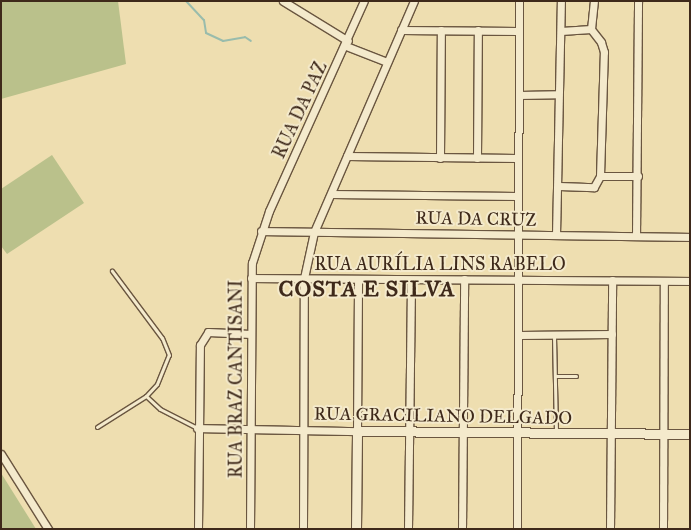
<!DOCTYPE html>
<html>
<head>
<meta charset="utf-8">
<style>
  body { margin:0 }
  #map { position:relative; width:691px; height:530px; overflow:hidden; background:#eedeb0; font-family:"IM FELL Great Primer",serif }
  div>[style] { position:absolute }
  .green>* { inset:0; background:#bac18b }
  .stream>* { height:2px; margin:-1px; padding:0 1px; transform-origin:1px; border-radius:1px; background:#99bcac }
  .roads { filter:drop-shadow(1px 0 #6a5640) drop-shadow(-1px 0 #6a5640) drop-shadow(0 1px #6a5640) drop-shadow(0 -1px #6a5640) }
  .service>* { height:3px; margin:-1.5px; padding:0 1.5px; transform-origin:1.5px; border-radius:1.5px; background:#f4eacc }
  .minor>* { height:7px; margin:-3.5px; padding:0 3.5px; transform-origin:3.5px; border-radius:3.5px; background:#f4eacc }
  .tertiary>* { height:9px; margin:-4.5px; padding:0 4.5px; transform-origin:4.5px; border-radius:4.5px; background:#f4eacc }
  span { translate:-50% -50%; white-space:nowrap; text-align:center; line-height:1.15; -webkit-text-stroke:4px #f4eacc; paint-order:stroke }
  .street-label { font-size:18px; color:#3e291a }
  .district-label { font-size:22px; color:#3e291a; font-weight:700; letter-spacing:1px }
  .frame { position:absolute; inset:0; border:2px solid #3e291a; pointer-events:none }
</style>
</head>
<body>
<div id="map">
  <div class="green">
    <div style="clip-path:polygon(1px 1px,118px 1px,126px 64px,1px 99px)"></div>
    <div style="clip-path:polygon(52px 155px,84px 203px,7px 254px,1px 246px,1px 189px)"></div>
    <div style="clip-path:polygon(1px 473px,36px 529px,1px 529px)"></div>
  </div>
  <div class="stream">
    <div style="left:186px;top:1px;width:26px;rotate:47deg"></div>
    <div style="left:204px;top:20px;width:13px;rotate:81deg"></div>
    <div style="left:206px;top:33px;width:19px;rotate:25deg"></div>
    <div style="left:223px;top:41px;width:22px;rotate:-10deg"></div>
    <div style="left:245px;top:37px;width:7px;rotate:34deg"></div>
  </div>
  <div class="roads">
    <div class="service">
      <div style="left:554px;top:336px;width:96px;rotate:88.8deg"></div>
      <div style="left:555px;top:376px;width:21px"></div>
      <div style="left:146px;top:396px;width:19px;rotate:43deg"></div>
      <div style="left:160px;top:409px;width:42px;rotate:27.2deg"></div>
      <div style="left:97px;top:427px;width:58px;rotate:-32.3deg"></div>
      <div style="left:146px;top:396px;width:16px;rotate:-47deg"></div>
      <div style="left:157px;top:384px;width:31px;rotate:-68deg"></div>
      <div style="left:169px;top:355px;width:18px;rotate:-112deg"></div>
      <div style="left:162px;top:338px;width:84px;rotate:-126.7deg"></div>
    </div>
    <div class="minor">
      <div style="left:283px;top:1px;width:76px;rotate:31.6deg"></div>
      <div style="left:401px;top:30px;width:117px;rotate:0.5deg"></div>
      <div style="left:561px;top:31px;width:30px;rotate:-4deg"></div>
      <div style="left:346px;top:46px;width:44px;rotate:21.3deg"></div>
      <div style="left:519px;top:95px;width:39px;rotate:-1deg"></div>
      <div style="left:347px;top:156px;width:170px;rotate:0.7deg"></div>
      <div style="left:440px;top:158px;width:128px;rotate:-89.6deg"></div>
      <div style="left:477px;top:158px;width:128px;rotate:-89.6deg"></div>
      <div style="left:600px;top:176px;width:38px"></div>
      <div style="left:559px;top:186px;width:35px;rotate:2deg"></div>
      <div style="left:594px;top:187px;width:13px;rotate:-61deg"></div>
      <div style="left:600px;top:176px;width:124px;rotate:-88.2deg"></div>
      <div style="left:604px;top:52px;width:10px;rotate:-107deg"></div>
      <div style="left:601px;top:42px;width:16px;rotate:-128deg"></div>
      <div style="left:591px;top:29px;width:28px;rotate:-84deg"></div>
      <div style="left:331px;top:194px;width:186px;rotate:0.6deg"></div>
      <div style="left:261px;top:231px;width:429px;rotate:0.8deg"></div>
      <div style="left:556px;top:235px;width:234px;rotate:-88.8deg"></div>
      <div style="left:636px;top:236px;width:235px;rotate:-89.5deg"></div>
      <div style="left:251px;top:278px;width:439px;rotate:0.4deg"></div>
      <div style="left:519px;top:335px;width:93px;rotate:-0.6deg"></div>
      <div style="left:197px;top:428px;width:160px;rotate:1.1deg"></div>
      <div style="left:357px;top:431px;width:152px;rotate:-89.6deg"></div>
      <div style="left:1px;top:454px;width:89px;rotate:57.9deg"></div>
      <div style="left:198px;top:529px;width:184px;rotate:-89.4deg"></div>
      <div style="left:200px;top:345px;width:15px;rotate:-58deg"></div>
      <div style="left:208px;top:332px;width:43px;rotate:2.7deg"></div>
      <div style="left:250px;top:529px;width:266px;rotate:-89.6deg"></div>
      <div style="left:252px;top:263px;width:55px;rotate:-71.9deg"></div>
      <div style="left:269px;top:211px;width:230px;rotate:-65.7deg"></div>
      <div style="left:303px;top:529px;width:251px;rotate:-89.8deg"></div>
      <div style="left:304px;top:278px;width:47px;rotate:-77.7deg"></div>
      <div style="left:314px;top:232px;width:252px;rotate:-66.6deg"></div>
      <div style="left:408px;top:529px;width:249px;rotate:-89.3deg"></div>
      <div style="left:462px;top:529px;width:250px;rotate:-89.5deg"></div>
      <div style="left:517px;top:529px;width:528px;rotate:-89.78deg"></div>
      <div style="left:610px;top:529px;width:249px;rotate:-89.5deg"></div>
      <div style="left:663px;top:529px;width:248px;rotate:-89.8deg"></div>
    </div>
    <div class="tertiary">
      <div style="left:356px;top:529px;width:98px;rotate:-89.4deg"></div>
      <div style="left:357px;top:431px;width:333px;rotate:0.5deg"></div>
    </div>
  </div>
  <div class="street-label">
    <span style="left:300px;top:110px;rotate:-65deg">RUA DA PAZ</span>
    <span style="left:476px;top:219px;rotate:1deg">RUA DA CRUZ</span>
    <span style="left:440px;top:264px">RUA AURÍLIA LINS RABELO</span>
    <span style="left:236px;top:379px;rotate:-90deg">RUA BRAZ CANTISANI</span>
    <span style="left:443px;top:416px;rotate:1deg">RUA GRACILIANO DELGADO</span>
  </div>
  <div class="district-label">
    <span style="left:367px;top:289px">COSTA E SILVA</span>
  </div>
  <div class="frame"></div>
</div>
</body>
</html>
